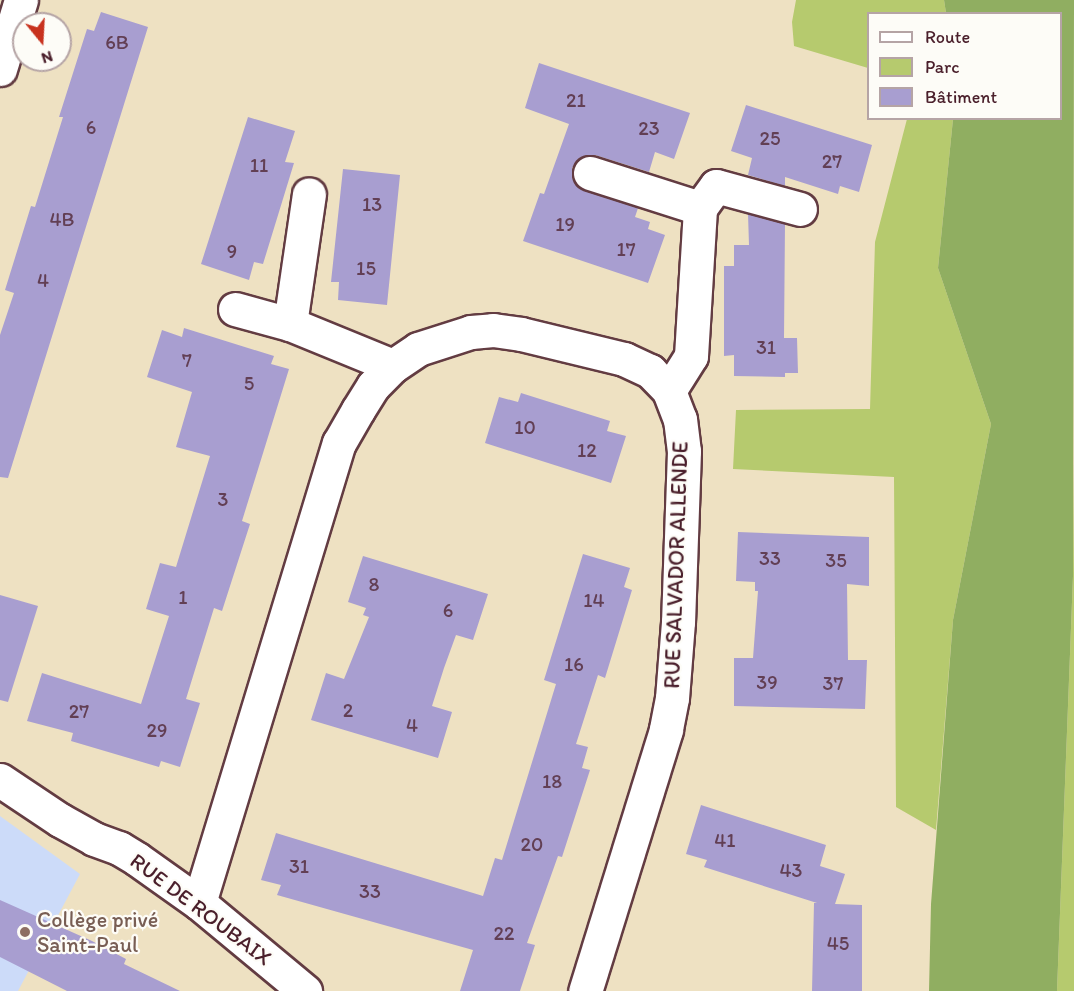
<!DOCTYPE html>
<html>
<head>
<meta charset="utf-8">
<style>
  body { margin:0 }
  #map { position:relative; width:1074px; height:991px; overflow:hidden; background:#eee1c2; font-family:Itim,sans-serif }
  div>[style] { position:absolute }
  .built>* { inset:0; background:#ccdbf9 }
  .green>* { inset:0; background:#b6ca6e }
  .forest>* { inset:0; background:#90ae61 }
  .building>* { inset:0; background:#a89ed0 }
  .roads { filter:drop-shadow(2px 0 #633c42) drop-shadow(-2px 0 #633c42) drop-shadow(0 2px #633c42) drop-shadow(0 -2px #633c42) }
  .minor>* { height:33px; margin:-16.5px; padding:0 16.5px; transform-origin:16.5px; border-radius:16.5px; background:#fff }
  .dots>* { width:16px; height:16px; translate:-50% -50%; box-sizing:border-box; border:3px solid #fdfcf7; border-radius:50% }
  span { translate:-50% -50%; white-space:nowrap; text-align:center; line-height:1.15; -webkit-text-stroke:4.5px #fdfcf7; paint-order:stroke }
  .number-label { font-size:20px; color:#623f54 }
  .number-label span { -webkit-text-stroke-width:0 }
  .street-label { font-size:22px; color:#4a1f2b }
  .education-label { font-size:22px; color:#785e54 }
  .left { translate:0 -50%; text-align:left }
  .legend { position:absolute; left:867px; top:12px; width:195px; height:108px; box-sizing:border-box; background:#fdfcf7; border:2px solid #b5a4a5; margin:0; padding:8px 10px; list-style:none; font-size:18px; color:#4a1f2b }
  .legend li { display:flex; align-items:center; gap:12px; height:30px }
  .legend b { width:30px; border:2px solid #b5a4a5 }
  .north { position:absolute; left:12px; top:12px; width:60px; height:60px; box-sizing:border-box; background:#fdfcf7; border:2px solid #b5a4a5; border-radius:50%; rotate:162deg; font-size:16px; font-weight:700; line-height:24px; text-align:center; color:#4a1f2b }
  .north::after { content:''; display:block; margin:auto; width:21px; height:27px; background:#c8321e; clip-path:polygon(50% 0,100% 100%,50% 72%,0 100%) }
</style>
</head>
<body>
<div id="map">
  <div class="built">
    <div style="clip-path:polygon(0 816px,80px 874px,18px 991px,0 991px)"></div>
  </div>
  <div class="green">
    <div style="clip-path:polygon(796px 0,944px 0,946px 13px,868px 14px,868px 68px,794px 46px,792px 22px)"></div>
    <div style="clip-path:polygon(907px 119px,953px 119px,938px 268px,991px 424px,953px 620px,936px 830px,896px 807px,894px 477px,733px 469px,736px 410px,870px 409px,875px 242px)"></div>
    <div style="clip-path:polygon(1074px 461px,1074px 991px,1057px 991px,1073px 576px)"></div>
  </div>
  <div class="forest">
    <div style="clip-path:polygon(944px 0,1074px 0,1073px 576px,1057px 991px,929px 991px,931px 904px,953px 620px,991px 424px,938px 268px,953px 119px,1060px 118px,1060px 14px,946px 13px)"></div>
  </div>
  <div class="building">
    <div style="clip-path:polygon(101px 12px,148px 27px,8px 478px,0 477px,0 335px,14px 293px,5px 290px,31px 206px,35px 207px,63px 117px,59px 117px,87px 29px,94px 31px)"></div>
    <div style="clip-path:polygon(539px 63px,690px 113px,674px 159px,655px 152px,649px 172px,595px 155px,587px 155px,578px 159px,572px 168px,572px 178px,577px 186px,638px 208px,635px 217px,650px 222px,648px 229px,665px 235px,648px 283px,523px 241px,540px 193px,544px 194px,569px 124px,525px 108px)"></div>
    <div style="clip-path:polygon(746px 105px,872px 145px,859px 192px,840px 186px,838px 194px,785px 177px,785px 186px,748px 175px,752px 158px,731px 151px)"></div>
    <div style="clip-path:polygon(248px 117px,295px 131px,285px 162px,294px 163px,263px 264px,254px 262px,249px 280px,201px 264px)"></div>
    <div style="clip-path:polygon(343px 169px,400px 175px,387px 305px,338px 300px,339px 282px,331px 282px)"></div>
    <div style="clip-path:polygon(748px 214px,785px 224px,784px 338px,797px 338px,798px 373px,785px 373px,785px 377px,734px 376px,734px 355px,724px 356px,724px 266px,734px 266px,734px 245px,749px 245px)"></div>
    <div style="clip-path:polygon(184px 328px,274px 356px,271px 364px,289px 369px,242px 521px,250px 524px,222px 611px,214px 608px,186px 699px,200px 703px,180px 767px,161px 761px,159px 767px,71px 741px,73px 733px,27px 721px,42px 673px,141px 704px,169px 616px,146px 609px,160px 563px,176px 567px,210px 456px,176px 447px,192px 392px,147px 377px,162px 330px,182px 337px)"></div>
    <div style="clip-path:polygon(521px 393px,610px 421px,607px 431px,626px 436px,611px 483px,485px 443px,499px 397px,518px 402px)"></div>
    <div style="clip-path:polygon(738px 532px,869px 537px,869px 586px,847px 584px,848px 660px,867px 660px,865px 709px,734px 706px,734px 658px,753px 658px,758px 591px,755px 591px,755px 582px,736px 581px)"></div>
    <div style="clip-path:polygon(583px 554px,630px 568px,624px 587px,632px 590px,605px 678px,598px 675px,576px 744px,588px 747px,582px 768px,590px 770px,562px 857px,558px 856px,527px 943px,535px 945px,520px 991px,460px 991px,473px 950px,277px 895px,281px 885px,261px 880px,276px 833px,483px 896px,495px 858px,502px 860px,556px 684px,544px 680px)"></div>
    <div style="clip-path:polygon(363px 556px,488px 594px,473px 640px,456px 635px,444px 668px,432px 706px,452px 712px,438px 758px,311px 720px,326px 673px,344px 679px,369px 617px,363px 615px,366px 608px,348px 602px)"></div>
    <div style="clip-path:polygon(0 595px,38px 606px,8px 702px,0 700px)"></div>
    <div style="clip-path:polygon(701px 805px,826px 845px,820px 866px,845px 874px,835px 904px,862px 905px,862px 991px,812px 991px,814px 903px,817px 903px,704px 867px,707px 860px,686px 854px)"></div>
    <div style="clip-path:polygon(0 900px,92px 941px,126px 959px,124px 964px,180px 991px,67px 991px,0 957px)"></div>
  </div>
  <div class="roads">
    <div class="minor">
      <div style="left:0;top:69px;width:72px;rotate:-73.1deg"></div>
      <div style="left:590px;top:173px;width:115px;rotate:17.7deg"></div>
      <div style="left:700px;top:208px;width:27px;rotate:-54deg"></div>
      <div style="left:716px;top:186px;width:87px;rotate:15.3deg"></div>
      <div style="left:235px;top:309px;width:57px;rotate:15.3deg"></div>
      <div style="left:290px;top:324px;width:111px;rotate:22.2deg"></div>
      <div style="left:290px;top:324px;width:131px;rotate:-81.7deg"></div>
      <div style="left:669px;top:391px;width:41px;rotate:-57.8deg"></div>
      <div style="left:691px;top:356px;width:148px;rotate:-86.5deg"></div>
      <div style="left:0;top:780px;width:72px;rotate:33.7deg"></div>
      <div style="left:60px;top:820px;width:39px;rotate:29deg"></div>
      <div style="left:94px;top:839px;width:27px;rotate:20deg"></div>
      <div style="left:119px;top:848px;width:21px;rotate:31deg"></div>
      <div style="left:137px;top:859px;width:76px;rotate:35.4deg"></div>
      <div style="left:199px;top:903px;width:138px;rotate:39.7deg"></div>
      <div style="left:199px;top:903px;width:481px;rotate:-73.1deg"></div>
      <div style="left:339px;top:443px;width:38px;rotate:-60deg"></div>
      <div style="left:358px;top:410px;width:28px;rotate:-58deg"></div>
      <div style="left:373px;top:386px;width:28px;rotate:-45deg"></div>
      <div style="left:393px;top:366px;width:30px;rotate:-34deg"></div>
      <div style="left:418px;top:349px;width:56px;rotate:-17.8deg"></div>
      <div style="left:471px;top:332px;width:22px;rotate:-5deg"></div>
      <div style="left:493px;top:330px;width:28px;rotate:8deg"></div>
      <div style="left:521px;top:334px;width:106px;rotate:13.6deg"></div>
      <div style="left:624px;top:359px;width:29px;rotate:25deg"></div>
      <div style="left:650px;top:371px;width:28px;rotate:46deg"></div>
      <div style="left:669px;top:391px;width:30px;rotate:69deg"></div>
      <div style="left:680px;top:419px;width:32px;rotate:83deg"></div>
      <div style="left:684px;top:451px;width:171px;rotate:92deg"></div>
      <div style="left:678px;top:622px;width:76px;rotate:94.5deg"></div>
      <div style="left:672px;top:698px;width:33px;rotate:101deg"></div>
      <div style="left:666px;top:730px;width:273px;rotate:107.2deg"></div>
    </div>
  </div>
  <div class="dots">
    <div style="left:25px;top:932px;background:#8d6e63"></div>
  </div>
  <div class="number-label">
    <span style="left:117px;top:42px">6B</span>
    <span style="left:576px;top:100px">21</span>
    <span style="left:91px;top:127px">6</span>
    <span style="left:649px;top:128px">23</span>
    <span style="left:770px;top:138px">25</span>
    <span style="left:832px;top:161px">27</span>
    <span style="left:259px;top:165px">11</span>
    <span style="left:372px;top:204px">13</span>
    <span style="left:62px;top:219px">4B</span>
    <span style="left:565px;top:224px">19</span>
    <span style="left:626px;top:249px">17</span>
    <span style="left:232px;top:251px">9</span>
    <span style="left:366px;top:268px">15</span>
    <span style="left:43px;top:280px">4</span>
    <span style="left:766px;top:347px">31</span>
    <span style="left:187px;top:360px">7</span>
    <span style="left:249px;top:383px">5</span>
    <span style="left:525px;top:427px">10</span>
    <span style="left:587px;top:450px">12</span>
    <span style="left:223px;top:499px">3</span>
    <span style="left:770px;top:558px">33</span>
    <span style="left:836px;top:560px">35</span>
    <span style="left:374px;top:584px">8</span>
    <span style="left:183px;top:597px">1</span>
    <span style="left:594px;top:600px">14</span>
    <span style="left:448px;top:610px">6</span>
    <span style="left:574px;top:664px">16</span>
    <span style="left:767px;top:682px">39</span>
    <span style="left:833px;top:683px">37</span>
    <span style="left:348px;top:710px">2</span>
    <span style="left:79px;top:711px">27</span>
    <span style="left:412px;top:725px">4</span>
    <span style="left:157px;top:730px">29</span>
    <span style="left:552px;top:781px">18</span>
    <span style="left:725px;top:840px">41</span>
    <span style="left:532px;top:844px">20</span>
    <span style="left:299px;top:866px">31</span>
    <span style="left:791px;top:870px">43</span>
    <span style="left:370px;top:891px">33</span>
    <span style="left:504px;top:933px">22</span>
    <span style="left:838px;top:943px">45</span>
  </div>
  <div class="street-label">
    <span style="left:676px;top:565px;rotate:-88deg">RUE SALVADOR ALLENDE</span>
    <span style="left:201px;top:909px;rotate:37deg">RUE DE ROUBAIX</span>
  </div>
  <div class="education-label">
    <span class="left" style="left:37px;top:932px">Collège privé<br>Saint-Paul</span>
  </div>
  <ul class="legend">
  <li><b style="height:8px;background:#fff"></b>Route</li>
  <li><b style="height:16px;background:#b6ca6e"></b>Parc</li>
  <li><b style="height:16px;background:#a89ed0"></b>Bâtiment</li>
  </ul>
  <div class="north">N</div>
</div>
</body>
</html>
